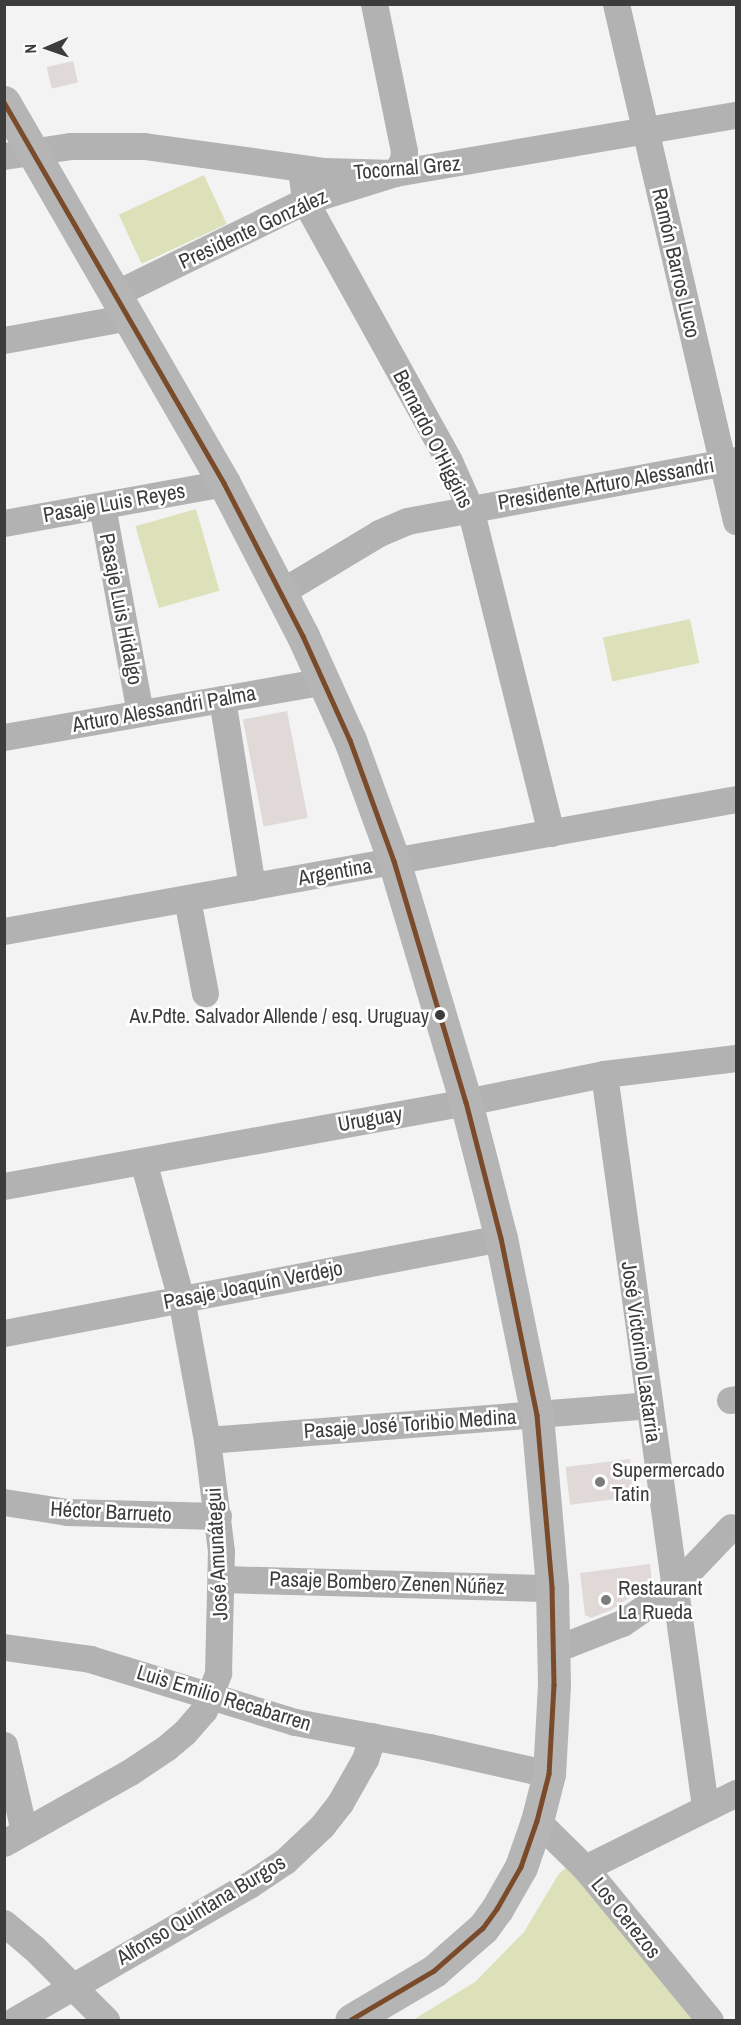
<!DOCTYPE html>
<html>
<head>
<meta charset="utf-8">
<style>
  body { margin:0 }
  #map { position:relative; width:741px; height:2025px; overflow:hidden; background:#f3f3f3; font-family:"Archivo Narrow",sans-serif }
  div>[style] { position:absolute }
  .green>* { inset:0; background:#dde1ba; transform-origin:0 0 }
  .building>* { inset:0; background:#e0d9d8; transform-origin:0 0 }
  .minor>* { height:27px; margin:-13.5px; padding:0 13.5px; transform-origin:13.5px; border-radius:13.5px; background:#b2b2b2 }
  .major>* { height:33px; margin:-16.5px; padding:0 16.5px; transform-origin:16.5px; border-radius:16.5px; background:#b5b5b5 }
  .bus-1>* { height:4.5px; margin:-2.25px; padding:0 2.25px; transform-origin:2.25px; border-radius:2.25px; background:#7a4b2a }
  .dots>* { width:16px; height:16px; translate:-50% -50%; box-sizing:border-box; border:3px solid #fff; border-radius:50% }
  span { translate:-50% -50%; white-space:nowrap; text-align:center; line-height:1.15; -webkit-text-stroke:5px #fff; paint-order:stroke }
  .bus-label { font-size:20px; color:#3c3c3d }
  .right { translate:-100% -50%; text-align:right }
  .street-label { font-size:21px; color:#3c3c3d }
  .poi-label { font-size:21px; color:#3c3c3d }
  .left { translate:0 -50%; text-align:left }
  .frame { position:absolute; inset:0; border:6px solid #3c3c3d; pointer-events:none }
  .north { position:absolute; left:18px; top:18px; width:60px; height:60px; -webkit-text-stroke:4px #fff; paint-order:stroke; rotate:268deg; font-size:16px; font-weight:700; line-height:24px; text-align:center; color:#3c3c3d }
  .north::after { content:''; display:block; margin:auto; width:21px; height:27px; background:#3c3c3d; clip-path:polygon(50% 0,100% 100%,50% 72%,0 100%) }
</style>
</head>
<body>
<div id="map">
  <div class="green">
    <div style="left:204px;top:175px;width:54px;height:94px;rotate:65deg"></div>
    <div style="left:196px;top:509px;width:85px;height:63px;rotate:74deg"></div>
    <div style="left:690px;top:619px;width:45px;height:89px;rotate:78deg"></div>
    <div style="clip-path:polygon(569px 1865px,698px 2020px,413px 2020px,475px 1982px,524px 1932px,558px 1875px)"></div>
  </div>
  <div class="building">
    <div style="left:73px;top:61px;width:22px;height:27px;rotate:77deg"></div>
    <div style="left:287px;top:711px;width:109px;height:45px;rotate:79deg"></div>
    <div style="left:630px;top:1459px;width:38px;height:65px;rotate:83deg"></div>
    <div style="clip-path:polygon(650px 1564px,652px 1583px,611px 1610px,591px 1618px,585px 1615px,580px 1573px)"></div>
  </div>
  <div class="minor">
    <div style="left:616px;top:4px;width:531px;rotate:76.93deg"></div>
    <div style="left:4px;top:156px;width:68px;rotate:-8.5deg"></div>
    <div style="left:71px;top:146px;width:73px"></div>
    <div style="left:144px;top:146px;width:182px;rotate:7.9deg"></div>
    <div style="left:324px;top:171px;width:71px;rotate:1.6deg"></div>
    <div style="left:395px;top:173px;width:346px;rotate:-9.7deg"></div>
    <div style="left:301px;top:168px;width:33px;rotate:83deg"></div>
    <div style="left:305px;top:201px;width:297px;rotate:61deg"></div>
    <div style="left:449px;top:461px;width:51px;rotate:65.9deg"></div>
    <div style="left:470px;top:508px;width:335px;rotate:76deg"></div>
    <div style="left:115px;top:294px;width:212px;rotate:-26.1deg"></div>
    <div style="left:305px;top:201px;width:94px;rotate:-17.3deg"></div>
    <div style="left:395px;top:173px;width:15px;rotate:-58deg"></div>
    <div style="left:403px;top:160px;width:9px;rotate:-84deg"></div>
    <div style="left:404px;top:151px;width:150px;rotate:-101.5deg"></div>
    <div style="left:4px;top:340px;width:127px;rotate:-10.4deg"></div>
    <div style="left:102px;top:506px;width:210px;rotate:79.6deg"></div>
    <div style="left:4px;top:523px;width:224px;rotate:-10.3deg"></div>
    <div style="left:281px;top:592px;width:114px;rotate:-31deg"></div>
    <div style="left:379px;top:533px;width:30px;rotate:-23deg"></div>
    <div style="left:407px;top:521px;width:335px;rotate:-10.5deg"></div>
    <div style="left:222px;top:699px;width:190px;rotate:80.9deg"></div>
    <div style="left:4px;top:737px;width:325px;rotate:-9.9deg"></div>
    <div style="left:187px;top:899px;width:96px;rotate:79.2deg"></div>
    <div style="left:4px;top:931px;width:744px;rotate:-10.22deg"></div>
    <div style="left:604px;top:1074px;width:740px;rotate:82.15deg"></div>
    <div style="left:4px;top:1186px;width:470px;rotate:-10.3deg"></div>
    <div style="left:466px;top:1102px;width:141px;rotate:-11.5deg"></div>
    <div style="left:604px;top:1074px;width:133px;rotate:-6.9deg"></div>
    <div style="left:4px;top:1333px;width:506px;rotate:-10.82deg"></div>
    <div style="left:730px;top:1400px;width:6px;rotate:-9deg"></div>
    <div style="left:207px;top:1440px;width:442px;rotate:-4.5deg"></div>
    <div style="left:4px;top:1502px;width:64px;rotate:9deg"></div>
    <div style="left:67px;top:1512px;width:151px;rotate:1.5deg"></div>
    <div style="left:222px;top:1579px;width:330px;rotate:1.6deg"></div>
    <div style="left:4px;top:1647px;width:87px;rotate:7.9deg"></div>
    <div style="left:90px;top:1659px;width:214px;rotate:17.1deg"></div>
    <div style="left:295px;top:1722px;width:136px;rotate:10.6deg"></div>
    <div style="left:429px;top:1747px;width:123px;rotate:12.7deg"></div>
    <div style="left:553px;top:1650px;width:74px;rotate:-21.4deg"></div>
    <div style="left:622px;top:1623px;width:62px;rotate:-34.5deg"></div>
    <div style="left:673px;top:1588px;width:84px;rotate:-46.4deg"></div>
    <div style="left:4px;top:1745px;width:88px;rotate:76.9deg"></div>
    <div style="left:537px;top:1821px;width:67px;rotate:44.4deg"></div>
    <div style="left:585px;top:1868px;width:197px;rotate:50.6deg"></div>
    <div style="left:4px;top:1843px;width:145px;rotate:-29.4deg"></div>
    <div style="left:130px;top:1772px;width:43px;rotate:-33.7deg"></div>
    <div style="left:166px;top:1748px;width:23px;rotate:-40deg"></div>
    <div style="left:184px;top:1733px;width:30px;rotate:-49deg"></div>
    <div style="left:204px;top:1710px;width:40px;rotate:-69deg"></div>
    <div style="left:218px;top:1673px;width:122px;rotate:-88.6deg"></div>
    <div style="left:221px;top:1551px;width:112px;rotate:-97.2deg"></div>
    <div style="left:207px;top:1440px;width:143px;rotate:-100.4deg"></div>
    <div style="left:181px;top:1299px;width:143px;rotate:-105.4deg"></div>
    <div style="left:585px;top:1868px;width:169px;rotate:-26.4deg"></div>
    <div style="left:4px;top:1923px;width:39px;rotate:40deg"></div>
    <div style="left:34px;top:1948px;width:102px;rotate:45deg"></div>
    <div style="left:15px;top:2020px;width:270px;rotate:-30deg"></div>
    <div style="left:249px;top:1885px;width:43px;rotate:-33.7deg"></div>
    <div style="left:285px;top:1861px;width:51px;rotate:-43.4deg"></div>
    <div style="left:322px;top:1826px;width:29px;rotate:-52deg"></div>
    <div style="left:340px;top:1803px;width:51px;rotate:-60.4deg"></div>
    <div style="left:365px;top:1759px;width:24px;rotate:-71deg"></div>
  </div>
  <div class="major">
    <div style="left:4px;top:102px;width:440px;rotate:60deg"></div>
    <div style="left:224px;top:483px;width:172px;rotate:62.7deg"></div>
    <div style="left:303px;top:636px;width:114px;rotate:65.7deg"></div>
    <div style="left:350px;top:740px;width:129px;rotate:70deg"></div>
    <div style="left:394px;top:861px;width:252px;rotate:73.4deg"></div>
    <div style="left:466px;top:1102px;width:140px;rotate:75.6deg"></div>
    <div style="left:501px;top:1238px;width:181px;rotate:78.5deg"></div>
    <div style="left:537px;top:1415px;width:174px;rotate:85deg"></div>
    <div style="left:552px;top:1588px;width:97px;rotate:88.8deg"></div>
    <div style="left:554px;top:1685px;width:89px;rotate:93.2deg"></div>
    <div style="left:549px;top:1774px;width:49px;rotate:104.3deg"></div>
    <div style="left:537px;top:1821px;width:49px;rotate:109.2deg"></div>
    <div style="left:521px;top:1867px;width:48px;rotate:119.7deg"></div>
    <div style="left:497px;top:1909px;width:24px;rotate:126deg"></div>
    <div style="left:483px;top:1928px;width:65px;rotate:138.7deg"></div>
    <div style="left:434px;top:1971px;width:96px;rotate:149.4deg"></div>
  </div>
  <div class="bus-1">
    <div style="left:4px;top:102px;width:440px;rotate:60deg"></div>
    <div style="left:224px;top:483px;width:172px;rotate:62.7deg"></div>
    <div style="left:303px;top:636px;width:114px;rotate:65.7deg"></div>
    <div style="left:350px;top:740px;width:129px;rotate:70deg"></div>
    <div style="left:394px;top:861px;width:252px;rotate:73.4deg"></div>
    <div style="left:466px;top:1102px;width:140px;rotate:75.6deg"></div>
    <div style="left:501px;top:1238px;width:181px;rotate:78.5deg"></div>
    <div style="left:537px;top:1415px;width:174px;rotate:85deg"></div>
    <div style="left:552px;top:1588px;width:97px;rotate:88.8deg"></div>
    <div style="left:554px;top:1685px;width:89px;rotate:93.2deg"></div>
    <div style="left:549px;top:1774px;width:49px;rotate:104.3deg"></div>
    <div style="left:537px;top:1821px;width:49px;rotate:109.2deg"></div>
    <div style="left:521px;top:1867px;width:48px;rotate:119.7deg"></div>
    <div style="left:497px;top:1909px;width:24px;rotate:126deg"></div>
    <div style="left:483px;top:1928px;width:65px;rotate:138.7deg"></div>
    <div style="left:434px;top:1971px;width:96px;rotate:149.4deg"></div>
  </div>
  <div class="dots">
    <div style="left:440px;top:1015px;background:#3c3c3d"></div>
    <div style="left:600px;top:1482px;background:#7c7c7d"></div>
    <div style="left:606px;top:1600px;background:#7c7c7d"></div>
  </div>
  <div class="bus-label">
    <span class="right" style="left:429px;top:1015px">Av.Pdte. Salvador Allende / esq. Uruguay</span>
  </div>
  <div class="street-label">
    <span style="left:407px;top:168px;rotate:-5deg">Tocornal Grez</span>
    <span style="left:253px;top:229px;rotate:-25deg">Presidente González</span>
    <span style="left:676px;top:263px;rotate:77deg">Ramón Barros Luco</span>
    <span style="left:433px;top:439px;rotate:63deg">Bernardo O'Higgins</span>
    <span style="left:606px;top:484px;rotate:-10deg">Presidente Arturo Alessandri</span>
    <span style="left:114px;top:503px;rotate:-10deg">Pasaje Luis Reyes</span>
    <span style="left:121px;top:609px;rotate:79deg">Pasaje Luis Hidalgo</span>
    <span style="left:164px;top:709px;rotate:-10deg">Arturo Alessandri Palma</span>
    <span style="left:335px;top:872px;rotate:-10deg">Argentina</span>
    <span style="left:370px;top:1119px;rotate:-10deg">Uruguay</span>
    <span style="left:253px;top:1285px;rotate:-11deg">Pasaje Joaquín Verdejo</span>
    <span style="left:641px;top:1352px;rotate:82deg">José Victorino Lastarria</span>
    <span style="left:410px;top:1424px;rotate:-4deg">Pasaje José Toribio Medina</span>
    <span style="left:111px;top:1512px;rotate:3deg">Héctor Barrueto</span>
    <span style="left:217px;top:1554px;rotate:-93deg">José Amunátegui</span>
    <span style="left:387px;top:1583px;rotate:2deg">Pasaje Bombero Zenen Núñez</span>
    <span style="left:224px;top:1698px;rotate:17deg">Luis Emilio Recabarren</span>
    <span style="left:201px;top:1910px;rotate:-31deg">Alfonso Quintana Burgos</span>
    <span style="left:626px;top:1918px;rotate:51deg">Los Cerezos</span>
  </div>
  <div class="poi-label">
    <span class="left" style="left:612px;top:1482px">Supermercado<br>Tatin</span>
    <span class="left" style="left:618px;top:1600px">Restaurant<br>La Rueda</span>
  </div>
  <div class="frame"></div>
  <div class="north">N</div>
</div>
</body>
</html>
